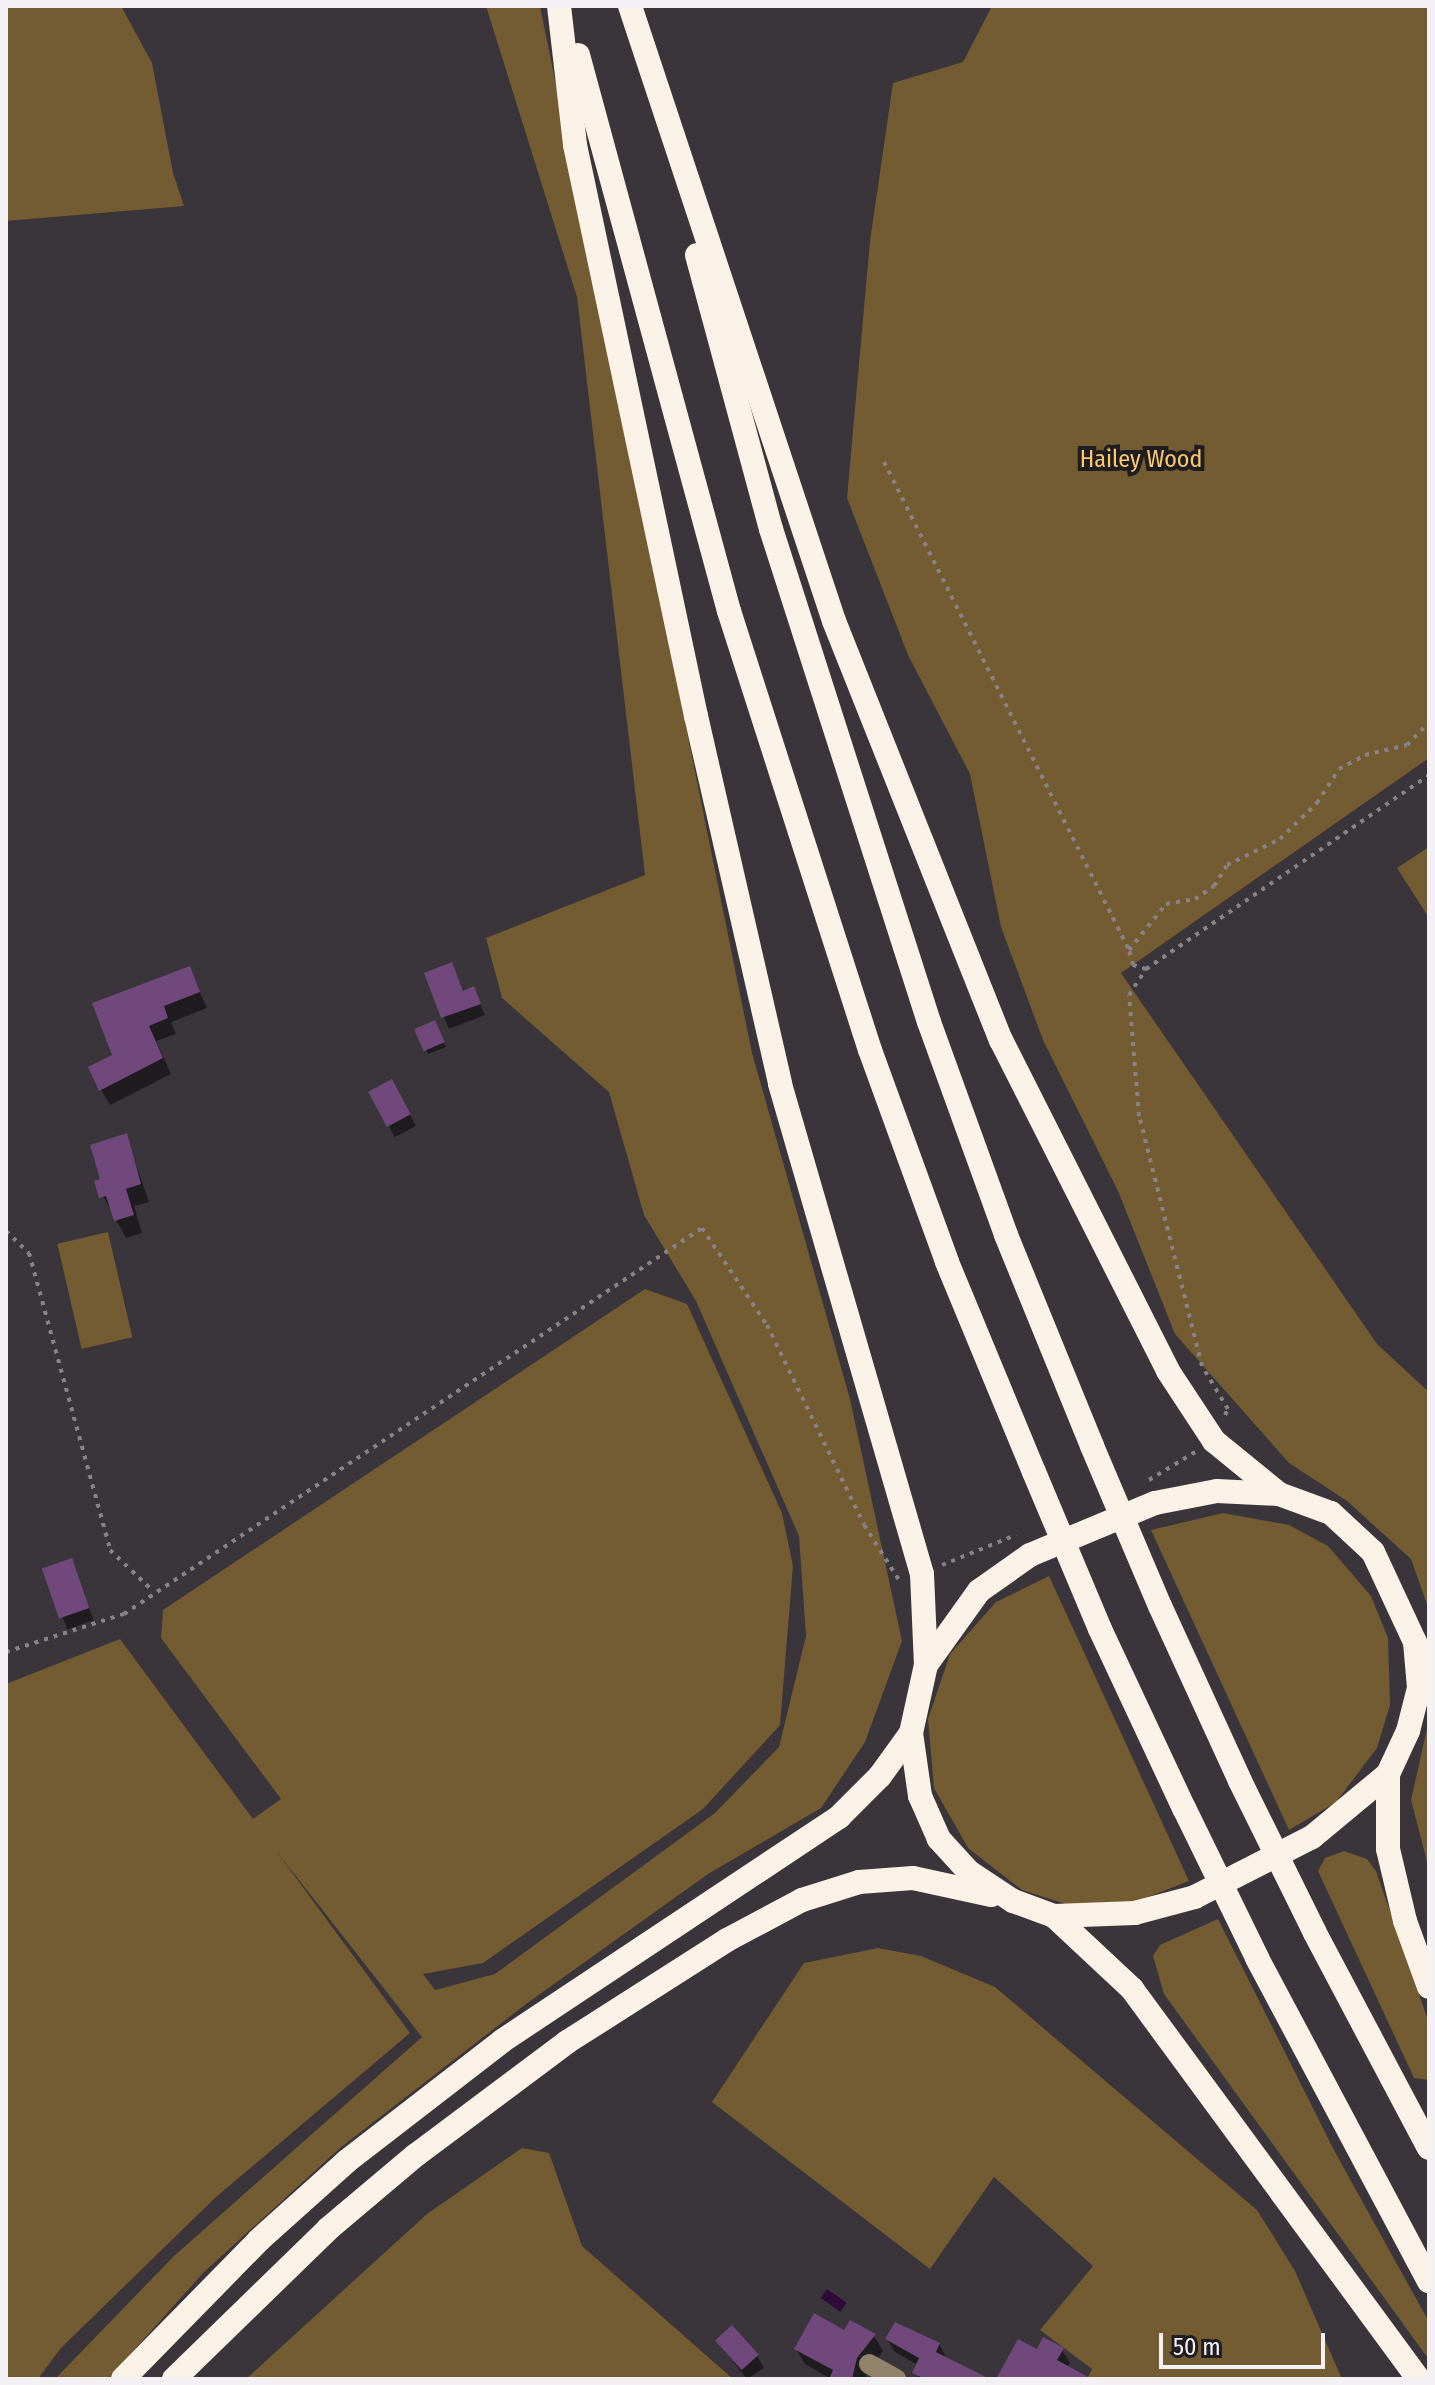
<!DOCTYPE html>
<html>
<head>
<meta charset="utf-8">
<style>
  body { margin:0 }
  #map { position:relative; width:1435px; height:2385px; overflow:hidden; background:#39353b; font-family:"Fira Sans Condensed",sans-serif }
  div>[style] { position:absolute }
  .green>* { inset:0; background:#735b32; transform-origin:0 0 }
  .water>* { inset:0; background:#300b3a; transform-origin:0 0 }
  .shadow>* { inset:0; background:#0007; transform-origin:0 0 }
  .building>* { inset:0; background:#70487c; transform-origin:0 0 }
  .path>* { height:4px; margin-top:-2px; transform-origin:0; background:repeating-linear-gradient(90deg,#878389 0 4px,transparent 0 10px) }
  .minor>* { height:20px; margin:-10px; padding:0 10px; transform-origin:10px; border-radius:10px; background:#93836a }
  .highway>* { height:24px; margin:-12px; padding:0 12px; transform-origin:12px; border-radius:12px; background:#faf2e6 }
  .highway-bridge>* { height:24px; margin:-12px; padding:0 12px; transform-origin:12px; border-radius:12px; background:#faf2e6 }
  span { translate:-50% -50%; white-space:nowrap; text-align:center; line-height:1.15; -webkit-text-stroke:8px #1f1d20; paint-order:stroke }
  .park-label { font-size:24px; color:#fbc86e }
  .frame { position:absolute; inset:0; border:8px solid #f4f1f5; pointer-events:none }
  .scale { position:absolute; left:1159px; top:2333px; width:166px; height:36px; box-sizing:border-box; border:4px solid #f4f1f5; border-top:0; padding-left:10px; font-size:24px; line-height:28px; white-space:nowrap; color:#f4f1f5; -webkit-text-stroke:6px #1f1d20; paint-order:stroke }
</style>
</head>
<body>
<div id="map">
  <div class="green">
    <div style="clip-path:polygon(6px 6px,121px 6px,152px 63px,173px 173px,184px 206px,6px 221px)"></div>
    <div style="clip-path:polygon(486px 6px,540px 6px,752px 1053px,850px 1399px,902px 1641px,865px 1742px,821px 1808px,708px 1874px,526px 2004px,340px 2148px,204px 2272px,108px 2379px,55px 2379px,174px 2256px,422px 2037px,277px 1852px,410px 2033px,216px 2197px,60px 2349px,38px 2379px,6px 2379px,6px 1684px,120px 1639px,253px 1819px,281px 1799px,161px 1638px,163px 1610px,645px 1289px,687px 1304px,782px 1513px,793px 1566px,780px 1725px,703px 1809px,483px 1963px,423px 1974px,435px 1990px,495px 1974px,715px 1813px,779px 1747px,806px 1636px,799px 1536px,696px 1301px,644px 1215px,609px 1092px,502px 998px,486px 938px,645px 875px,577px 297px)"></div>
    <div style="clip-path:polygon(992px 6px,1429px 6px,1429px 758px,1121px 973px,1377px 1344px,1429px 1392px,1429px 1610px,1411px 1559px,1347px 1501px,1289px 1463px,1175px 1334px,1118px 1191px,1043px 1040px,1001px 927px,970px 774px,908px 655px,847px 498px,870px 241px,893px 83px,963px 62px)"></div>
    <div style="clip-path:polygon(1429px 847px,1429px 918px,1397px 868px)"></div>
    <div style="left:108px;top:1232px;width:108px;height:52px;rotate:77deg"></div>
    <div style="clip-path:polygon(1223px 1513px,1289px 1525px,1328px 1546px,1371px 1596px,1388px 1638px,1390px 1705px,1377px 1748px,1336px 1802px,1289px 1830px,1151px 1530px)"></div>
    <div style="clip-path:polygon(1049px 1576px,1189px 1881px,1135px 1902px,1066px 1904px,1022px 1890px,968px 1848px,934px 1788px,928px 1719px,950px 1654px,996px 1602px)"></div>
    <div style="clip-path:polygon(1429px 1720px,1429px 1869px,1411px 1800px)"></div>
    <div style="clip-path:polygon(1344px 1851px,1367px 1859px,1376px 1871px,1429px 2023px,1429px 2080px,1414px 2078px,1318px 1871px,1325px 1858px)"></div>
    <div style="clip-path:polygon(1218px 1919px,1335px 2152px,1429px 2322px,1427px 2357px,1164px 1994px,1153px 1956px,1160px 1945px)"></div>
    <div style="clip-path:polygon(878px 1948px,921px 1956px,995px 1987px,1257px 2210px,1295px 2271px,1342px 2379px,1087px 2379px,1092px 2369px,1040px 2330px,1093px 2266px,994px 2177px,930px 2269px,712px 2102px,804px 1963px)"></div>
    <div style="clip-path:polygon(522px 2148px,549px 2153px,582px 2246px,733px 2379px,246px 2379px,427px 2214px)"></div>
  </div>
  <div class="water">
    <div style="left:827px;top:2289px;width:24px;height:11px;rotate:35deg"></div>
  </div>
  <div class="shadow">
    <div style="clip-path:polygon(451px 965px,464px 992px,473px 989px,485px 1015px,449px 1029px,427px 974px)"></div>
    <div style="clip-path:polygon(189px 969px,207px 1008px,171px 1022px,176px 1034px,156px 1041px,171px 1074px,110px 1105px,101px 1090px,115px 1056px)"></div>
    <div style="clip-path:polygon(437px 1027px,446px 1047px,428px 1054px,417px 1030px)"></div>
    <div style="left:392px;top:1081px;width:51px;height:24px;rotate:62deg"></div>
    <div style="clip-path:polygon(126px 1136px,149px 1202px,134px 1206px,142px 1233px,126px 1238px,96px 1183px,103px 1181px)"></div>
    <div style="left:71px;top:1561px;width:63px;height:28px;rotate:69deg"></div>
    <div style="clip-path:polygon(845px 2332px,874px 2336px,883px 2351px,864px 2379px,831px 2379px,805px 2364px,796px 2349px)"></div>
    <div style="clip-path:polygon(887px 2339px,939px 2344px,946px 2357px,986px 2379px,918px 2379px,918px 2365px,895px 2352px)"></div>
    <div style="clip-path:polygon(717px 2341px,757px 2356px,764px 2368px,747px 2379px)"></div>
    <div style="clip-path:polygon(1062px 2350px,1070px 2363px,1066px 2369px,999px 2379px,1037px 2352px)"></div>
  </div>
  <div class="building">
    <div style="clip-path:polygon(452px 962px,463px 991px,474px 986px,481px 1004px,441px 1018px,424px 973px)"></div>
    <div style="clip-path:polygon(190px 966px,200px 992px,164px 1006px,168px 1018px,149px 1026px,163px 1058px,99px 1091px,88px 1067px,112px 1055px,92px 1003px)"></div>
    <div style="left:435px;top:1020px;width:24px;height:23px;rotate:66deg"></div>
    <div style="left:392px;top:1079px;width:40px;height:27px;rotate:62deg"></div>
    <div style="clip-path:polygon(127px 1133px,141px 1184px,126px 1189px,134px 1215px,114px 1221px,106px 1196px,99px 1198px,94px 1181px,100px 1179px,90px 1145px)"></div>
    <div style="left:72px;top:1558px;width:53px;height:32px;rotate:71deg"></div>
    <div style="clip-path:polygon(814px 2313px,844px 2330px,850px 2320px,876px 2334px,857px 2358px,852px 2379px,829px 2379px,833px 2370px,794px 2349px)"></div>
    <div style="clip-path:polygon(895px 2322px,940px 2343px,936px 2352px,990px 2379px,925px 2379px,912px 2373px,919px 2358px,885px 2339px)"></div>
    <div style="left:732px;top:2325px;width:40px;height:23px;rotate:48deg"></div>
    <div style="clip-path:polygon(1043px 2337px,1064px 2348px,1057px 2360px,1092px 2379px,996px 2379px,1018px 2339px,1037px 2349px)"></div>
  </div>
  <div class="path">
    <div style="left:884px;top:462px;width:546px;rotate:63.34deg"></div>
    <div style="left:1146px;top:969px;width:14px;rotate:-163deg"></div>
    <div style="left:1133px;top:965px;width:16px;rotate:-105deg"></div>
    <div style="left:1129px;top:950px;width:59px;rotate:-51.2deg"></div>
    <div style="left:1166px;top:904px;width:29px;rotate:-10deg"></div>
    <div style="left:1195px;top:899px;width:23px;rotate:-34deg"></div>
    <div style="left:1214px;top:886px;width:25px;rotate:-58deg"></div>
    <div style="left:1227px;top:865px;width:59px;rotate:-26.1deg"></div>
    <div style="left:1280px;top:839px;width:52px;rotate:-44.2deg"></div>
    <div style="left:1317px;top:803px;width:40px;rotate:-57.1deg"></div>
    <div style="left:1339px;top:769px;width:30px;rotate:-28deg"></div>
    <div style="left:1365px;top:755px;width:43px;rotate:-13.4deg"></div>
    <div style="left:1407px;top:745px;width:32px;rotate:-46deg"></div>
    <div style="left:6px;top:1231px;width:32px;rotate:44deg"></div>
    <div style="left:29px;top:1253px;width:308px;rotate:74.7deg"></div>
    <div style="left:110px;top:1550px;width:59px;rotate:43.6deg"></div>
    <div style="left:1225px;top:1415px;width:7px;rotate:-63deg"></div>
    <div style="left:1228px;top:1409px;width:50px;rotate:-121.2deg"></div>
    <div style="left:1202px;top:1366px;width:258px;rotate:-104.1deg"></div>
    <div style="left:1139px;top:1116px;width:121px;rotate:-94.7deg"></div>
    <div style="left:1129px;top:995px;width:31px;rotate:-57deg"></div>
    <div style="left:1146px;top:969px;width:343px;rotate:-34.4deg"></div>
    <div style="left:1149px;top:1480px;width:56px;rotate:-31.1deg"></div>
    <div style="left:942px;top:1565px;width:80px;rotate:-22.1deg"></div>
    <div style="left:6px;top:1652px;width:124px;rotate:-17.9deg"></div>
    <div style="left:124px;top:1614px;width:695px;rotate:-33.74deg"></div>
    <div style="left:702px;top:1228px;width:117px;rotate:56.2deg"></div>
    <div style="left:767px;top:1325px;width:222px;rotate:64.1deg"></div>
    <div style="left:864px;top:1525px;width:65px;rotate:57.5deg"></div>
  </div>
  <div class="minor">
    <div style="left:869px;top:2364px;width:31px;rotate:29deg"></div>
  </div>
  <div class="highway">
    <div style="left:559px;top:6px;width:140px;rotate:83.4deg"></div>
    <div style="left:575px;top:145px;width:584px;rotate:78.04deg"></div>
    <div style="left:696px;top:716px;width:377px;rotate:77.1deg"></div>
    <div style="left:780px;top:1084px;width:510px;rotate:73.84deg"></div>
    <div style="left:922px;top:1574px;width:91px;rotate:87.5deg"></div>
    <div style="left:630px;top:6px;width:648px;rotate:71.65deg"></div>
    <div style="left:834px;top:621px;width:451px;rotate:68.3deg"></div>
    <div style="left:1001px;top:1040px;width:371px;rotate:63.2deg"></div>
    <div style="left:1168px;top:1371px;width:84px;rotate:56.7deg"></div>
    <div style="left:1214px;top:1441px;width:84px;rotate:39.2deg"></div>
    <div style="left:578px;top:55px;width:576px;rotate:74.81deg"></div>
    <div style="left:729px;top:611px;width:461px;rotate:72.2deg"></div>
    <div style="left:870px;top:1050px;width:226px;rotate:70deg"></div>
    <div style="left:947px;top:1262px;width:227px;rotate:67.5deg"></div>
    <div style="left:697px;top:255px;width:284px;rotate:74.9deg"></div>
    <div style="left:771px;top:529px;width:518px;rotate:72.23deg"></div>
    <div style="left:929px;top:1022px;width:226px;rotate:70.1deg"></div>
    <div style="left:1006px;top:1235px;width:228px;rotate:67.8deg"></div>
    <div style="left:1217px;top:1491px;width:62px;rotate:2.8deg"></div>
    <div style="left:1279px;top:1494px;width:55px;rotate:20.1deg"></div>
    <div style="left:1331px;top:1513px;width:57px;rotate:42.9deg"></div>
    <div style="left:1373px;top:1552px;width:99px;rotate:65deg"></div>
    <div style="left:1415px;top:1642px;width:46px;rotate:85deg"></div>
    <div style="left:1419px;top:1688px;width:44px;rotate:104.3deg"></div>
    <div style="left:1408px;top:1731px;width:47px;rotate:114.9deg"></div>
    <div style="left:1388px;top:1774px;width:99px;rotate:140.3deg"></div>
    <div style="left:1312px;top:1837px;width:131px;rotate:152.9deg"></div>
    <div style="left:1195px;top:1897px;width:62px;rotate:165.1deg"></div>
    <div style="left:1135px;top:1913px;width:81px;rotate:177.9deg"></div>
    <div style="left:1054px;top:1916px;width:44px;rotate:-159.9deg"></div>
    <div style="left:1013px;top:1901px;width:53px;rotate:-146.6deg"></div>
    <div style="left:969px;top:1872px;width:45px;rotate:-132.3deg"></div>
    <div style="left:939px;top:1839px;width:47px;rotate:-113.8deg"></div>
    <div style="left:920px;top:1796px;width:64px;rotate:-98.1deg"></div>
    <div style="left:911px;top:1733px;width:70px;rotate:-77.6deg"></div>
    <div style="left:926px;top:1665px;width:91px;rotate:-54.4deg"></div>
    <div style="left:979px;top:1591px;width:62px;rotate:-35.2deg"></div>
    <div style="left:1030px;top:1555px;width:135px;rotate:-22.6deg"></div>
    <div style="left:1155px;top:1503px;width:63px;rotate:-11deg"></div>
    <div style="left:1160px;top:1606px;width:192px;rotate:65.4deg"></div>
    <div style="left:1100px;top:1629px;width:198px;rotate:64.9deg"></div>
    <div style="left:1388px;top:1774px;width:75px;rotate:90deg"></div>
    <div style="left:1388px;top:1849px;width:74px;rotate:76.7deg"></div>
    <div style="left:1405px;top:1921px;width:70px;rotate:70deg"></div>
    <div style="left:1054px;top:1916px;width:107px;rotate:43.1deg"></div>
    <div style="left:1132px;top:1989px;width:484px;rotate:53.7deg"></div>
    <div style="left:1315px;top:1933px;width:243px;rotate:62.1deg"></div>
    <div style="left:1257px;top:1958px;width:366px;rotate:62deg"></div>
    <div style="left:123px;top:2379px;width:194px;rotate:-45.6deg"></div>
    <div style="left:259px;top:2240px;width:118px;rotate:-41.9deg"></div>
    <div style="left:347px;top:2161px;width:196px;rotate:-37.7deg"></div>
    <div style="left:502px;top:2041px;width:405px;rotate:-33.6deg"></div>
    <div style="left:839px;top:1817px;width:58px;rotate:-45deg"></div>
    <div style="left:880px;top:1776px;width:53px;rotate:-54.2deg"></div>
    <div style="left:174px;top:2379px;width:215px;rotate:-44.2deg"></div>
    <div style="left:328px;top:2229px;width:115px;rotate:-40.1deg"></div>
    <div style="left:416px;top:2155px;width:189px;rotate:-36.8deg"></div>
    <div style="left:567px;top:2042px;width:190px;rotate:-32.5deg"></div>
    <div style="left:727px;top:1940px;width:85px;rotate:-28.1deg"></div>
    <div style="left:802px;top:1900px;width:60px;rotate:-17.5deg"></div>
    <div style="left:859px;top:1882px;width:54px;rotate:-4.2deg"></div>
    <div style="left:913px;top:1878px;width:80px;rotate:12.3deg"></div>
  </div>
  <div class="highway-bridge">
    <div style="left:1092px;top:1446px;width:174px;rotate:67deg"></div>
    <div style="left:1034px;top:1472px;width:170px;rotate:67.2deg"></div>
    <div style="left:1240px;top:1781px;width:169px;rotate:63.7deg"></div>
    <div style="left:1184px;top:1808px;width:167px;rotate:64deg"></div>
  </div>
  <div class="park-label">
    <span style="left:1141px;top:460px">Hailey Wood</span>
  </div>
  <div class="frame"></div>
  <div class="scale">50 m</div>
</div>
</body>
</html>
